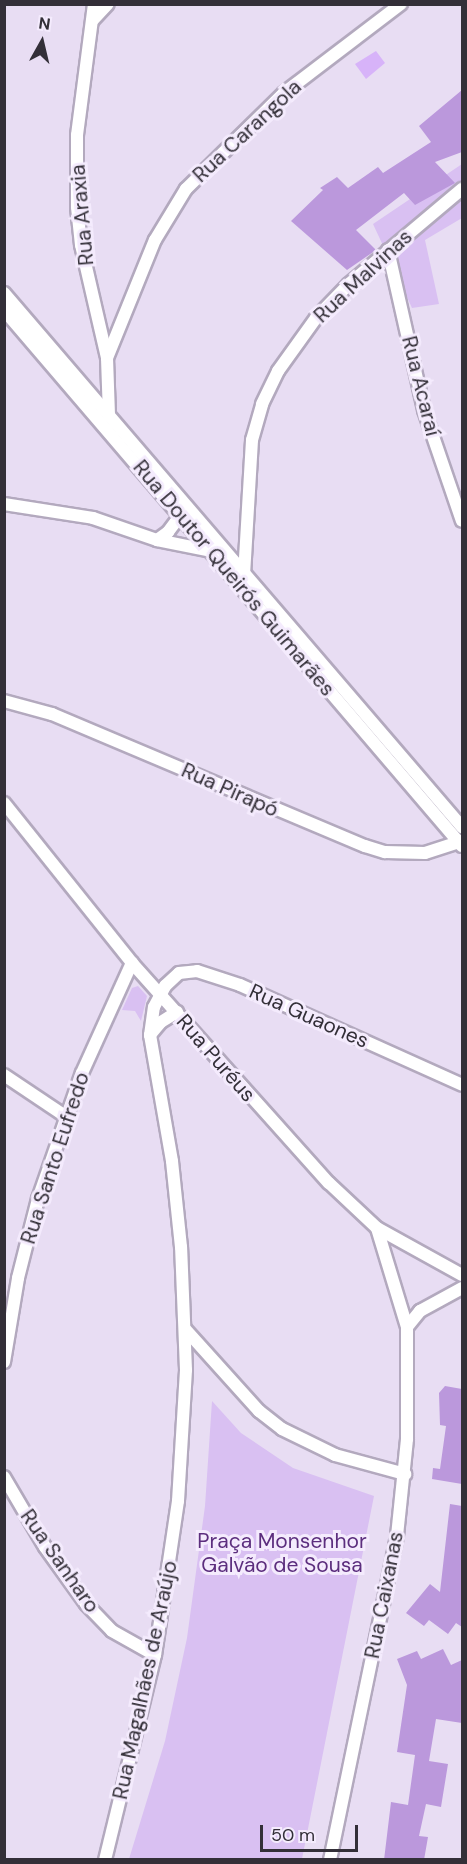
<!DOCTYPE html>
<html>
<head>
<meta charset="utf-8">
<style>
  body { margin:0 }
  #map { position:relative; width:467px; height:1864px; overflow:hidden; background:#e8ddf3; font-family:"DM Sans",sans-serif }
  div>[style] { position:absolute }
  .green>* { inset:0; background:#d9c0f2 }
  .water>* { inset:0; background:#d7b3f9 }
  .building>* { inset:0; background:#bb98dc }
  .roads { filter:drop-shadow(2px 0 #b3a9be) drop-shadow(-2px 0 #b3a9be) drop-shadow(0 2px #b3a9be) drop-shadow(0 -2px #b3a9be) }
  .minor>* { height:12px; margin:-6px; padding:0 6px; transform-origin:6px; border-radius:6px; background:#fff }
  span { translate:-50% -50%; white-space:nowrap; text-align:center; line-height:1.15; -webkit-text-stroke:6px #f4ebfd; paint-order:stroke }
  .street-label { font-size:21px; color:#332f38 }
  .park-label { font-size:21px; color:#5c2e7e }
  .frame { position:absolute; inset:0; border:6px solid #332f38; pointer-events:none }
  .north { position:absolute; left:12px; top:12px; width:60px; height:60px; -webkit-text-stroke:4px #f4ebfd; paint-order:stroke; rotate:8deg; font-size:16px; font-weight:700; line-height:24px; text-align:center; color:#332f38 }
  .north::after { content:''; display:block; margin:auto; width:21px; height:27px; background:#332f38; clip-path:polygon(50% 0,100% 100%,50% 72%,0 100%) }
  .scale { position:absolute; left:260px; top:1825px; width:98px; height:27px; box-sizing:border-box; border:3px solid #332f38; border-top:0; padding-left:8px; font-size:18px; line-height:21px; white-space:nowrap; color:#332f38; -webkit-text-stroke:4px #f4ebfd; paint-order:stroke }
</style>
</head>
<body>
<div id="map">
  <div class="green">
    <div style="clip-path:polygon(462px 164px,462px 218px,425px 240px,439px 304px,412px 308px,373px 224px)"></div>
    <div style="clip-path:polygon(138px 986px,147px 996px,141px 1021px,135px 1011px,122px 1010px,132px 988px)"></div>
    <div style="clip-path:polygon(212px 1401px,241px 1433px,293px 1468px,374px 1496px,302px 1859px,129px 1859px,165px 1741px,187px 1638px,205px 1506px)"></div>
  </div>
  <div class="water">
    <div style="clip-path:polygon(376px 51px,385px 63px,366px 79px,355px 64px)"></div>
  </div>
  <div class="building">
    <div style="clip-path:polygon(462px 90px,462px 152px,435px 162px,455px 183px,415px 205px,404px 193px,356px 230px,376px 250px,347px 270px,291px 221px,323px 190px,320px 188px,337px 177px,348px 188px,378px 167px,383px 173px,431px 142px,419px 126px)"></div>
    <div style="clip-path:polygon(445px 1386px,462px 1389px,462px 1484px,432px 1479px,433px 1468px,440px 1469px,446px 1426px,440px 1425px,439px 1393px)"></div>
    <div style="clip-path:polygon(450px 1504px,462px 1506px,462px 1627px,456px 1623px,448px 1634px,429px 1620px,424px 1626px,406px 1613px,430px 1584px,440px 1592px)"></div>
    <div style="clip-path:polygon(443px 1649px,451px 1665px,462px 1660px,462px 1723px,436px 1719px,429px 1761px,448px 1764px,441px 1807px,426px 1804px,419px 1836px,428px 1837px,424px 1860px,384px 1860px,391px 1802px,408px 1805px,415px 1755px,397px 1752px,407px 1685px,397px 1659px,417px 1651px,421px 1659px)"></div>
  </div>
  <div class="roads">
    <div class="minor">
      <div style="left:94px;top:4px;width:132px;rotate:97.4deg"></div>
      <div style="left:77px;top:135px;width:72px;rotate:90deg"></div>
      <div style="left:77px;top:207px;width:38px;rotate:84deg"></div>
      <div style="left:81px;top:245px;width:116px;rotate:77deg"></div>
      <div style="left:107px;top:358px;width:56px;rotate:88deg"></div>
      <div style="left:92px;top:21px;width:23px;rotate:-47deg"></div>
      <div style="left:388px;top:250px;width:164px;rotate:77.3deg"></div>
      <div style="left:424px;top:410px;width:117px;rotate:71.1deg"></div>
      <div style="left:4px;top:293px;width:704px;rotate:49.38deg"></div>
      <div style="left:4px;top:310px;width:705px;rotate:49.49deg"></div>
      <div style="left:107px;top:358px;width:127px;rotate:-67.9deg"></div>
      <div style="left:155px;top:240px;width:60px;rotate:-58.7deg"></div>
      <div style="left:186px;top:189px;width:137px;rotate:-44.4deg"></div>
      <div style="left:284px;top:93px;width:147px;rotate:-37.3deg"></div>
      <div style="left:4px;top:504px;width:90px;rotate:8.9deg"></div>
      <div style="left:93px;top:518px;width:68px;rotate:19deg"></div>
      <div style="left:157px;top:540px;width:55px;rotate:11.5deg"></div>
      <div style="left:157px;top:540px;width:14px;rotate:-36deg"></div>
      <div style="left:168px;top:532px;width:26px;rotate:-53deg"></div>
      <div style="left:244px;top:575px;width:135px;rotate:-86.6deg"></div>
      <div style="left:252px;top:440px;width:37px;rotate:-74deg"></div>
      <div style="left:262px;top:404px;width:37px;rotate:-64deg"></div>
      <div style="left:278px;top:371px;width:65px;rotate:-54.4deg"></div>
      <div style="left:316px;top:318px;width:47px;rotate:-45.9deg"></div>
      <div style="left:349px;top:284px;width:148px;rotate:-40.1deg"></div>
      <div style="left:4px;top:701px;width:50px;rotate:15.2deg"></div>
      <div style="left:52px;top:714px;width:340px;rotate:22.9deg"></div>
      <div style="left:365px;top:846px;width:21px;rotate:17deg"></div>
      <div style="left:385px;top:852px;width:40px;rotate:1.4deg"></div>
      <div style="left:425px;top:853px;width:39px;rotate:-18deg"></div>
      <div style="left:4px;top:803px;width:205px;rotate:51.3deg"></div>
      <div style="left:132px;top:963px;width:295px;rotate:48.2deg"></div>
      <div style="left:329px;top:1183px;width:66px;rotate:43.2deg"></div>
      <div style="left:377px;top:1228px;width:97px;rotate:28.9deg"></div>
      <div style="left:150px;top:1035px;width:28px;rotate:-82deg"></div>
      <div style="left:154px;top:1007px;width:24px;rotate:-62deg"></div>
      <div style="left:165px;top:986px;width:19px;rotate:-43deg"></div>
      <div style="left:179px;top:973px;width:18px;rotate:-6deg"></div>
      <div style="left:197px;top:971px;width:45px;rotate:18deg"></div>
      <div style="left:240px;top:985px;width:243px;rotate:24.2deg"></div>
      <div style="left:4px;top:1075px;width:73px;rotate:33.9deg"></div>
      <div style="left:407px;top:1327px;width:21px;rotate:-51deg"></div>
      <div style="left:420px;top:1311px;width:48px;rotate:-28.7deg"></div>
      <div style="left:186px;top:1330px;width:109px;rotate:48deg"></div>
      <div style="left:259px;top:1411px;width:29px;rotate:38deg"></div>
      <div style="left:282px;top:1429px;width:59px;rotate:26.1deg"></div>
      <div style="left:335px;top:1455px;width:73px;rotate:15.2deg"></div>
      <div style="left:4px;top:1362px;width:85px;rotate:-80.5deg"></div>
      <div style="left:18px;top:1278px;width:81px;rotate:-75.8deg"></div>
      <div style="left:38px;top:1199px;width:133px;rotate:-70.8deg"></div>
      <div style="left:82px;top:1073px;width:121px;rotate:-65.6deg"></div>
      <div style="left:4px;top:1477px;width:81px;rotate:59.6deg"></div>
      <div style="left:45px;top:1547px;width:70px;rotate:54.3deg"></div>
      <div style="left:86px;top:1604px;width:37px;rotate:46deg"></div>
      <div style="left:112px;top:1631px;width:49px;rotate:29.2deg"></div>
      <div style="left:105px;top:1860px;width:211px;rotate:-76.3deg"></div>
      <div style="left:155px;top:1655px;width:156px;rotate:-81.5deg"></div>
      <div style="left:178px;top:1501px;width:131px;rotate:-86.5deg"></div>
      <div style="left:186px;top:1370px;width:123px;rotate:-92.3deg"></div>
      <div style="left:181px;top:1247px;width:86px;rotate:-96deg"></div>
      <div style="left:172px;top:1161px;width:128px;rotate:-99.9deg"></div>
      <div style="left:150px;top:1035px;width:17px;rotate:-50deg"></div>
      <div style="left:161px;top:1022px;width:19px;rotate:-32deg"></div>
      <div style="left:330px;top:1860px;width:331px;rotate:-78.3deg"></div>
      <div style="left:397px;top:1536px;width:98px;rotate:-84.1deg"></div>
      <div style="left:407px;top:1439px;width:112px;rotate:-90deg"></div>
      <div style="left:407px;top:1327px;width:103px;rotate:-106.9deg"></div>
    </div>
  </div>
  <div class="street-label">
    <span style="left:247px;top:131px;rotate:-43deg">Rua Carangola</span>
    <span style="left:82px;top:215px;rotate:-95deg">Rua Araxia</span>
    <span style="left:363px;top:276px;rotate:-43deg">Rua Malvinas</span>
    <span style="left:421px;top:386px;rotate:76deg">Rua Acaraí</span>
    <span style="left:234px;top:578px;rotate:50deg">Rua Doutor Queirós Guimarães</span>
    <span style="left:230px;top:790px;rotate:24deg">Rua Pirapó</span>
    <span style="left:309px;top:1016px;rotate:24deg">Rua Guaones</span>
    <span style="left:216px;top:1058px;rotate:49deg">Rua Puréus</span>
    <span style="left:55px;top:1158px;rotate:-72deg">Rua Santo Eufredo</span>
    <span style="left:60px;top:1561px;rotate:55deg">Rua Sanharo</span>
    <span style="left:384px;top:1595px;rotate:-79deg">Rua Caixanas</span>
    <span style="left:145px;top:1680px;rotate:-78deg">Rua Magalhães de Araújo</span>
  </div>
  <div class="park-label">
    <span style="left:282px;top:1553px">Praça Monsenhor<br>Galvão de Sousa</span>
  </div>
  <div class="frame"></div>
  <div class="north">N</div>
  <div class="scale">50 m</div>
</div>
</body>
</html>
